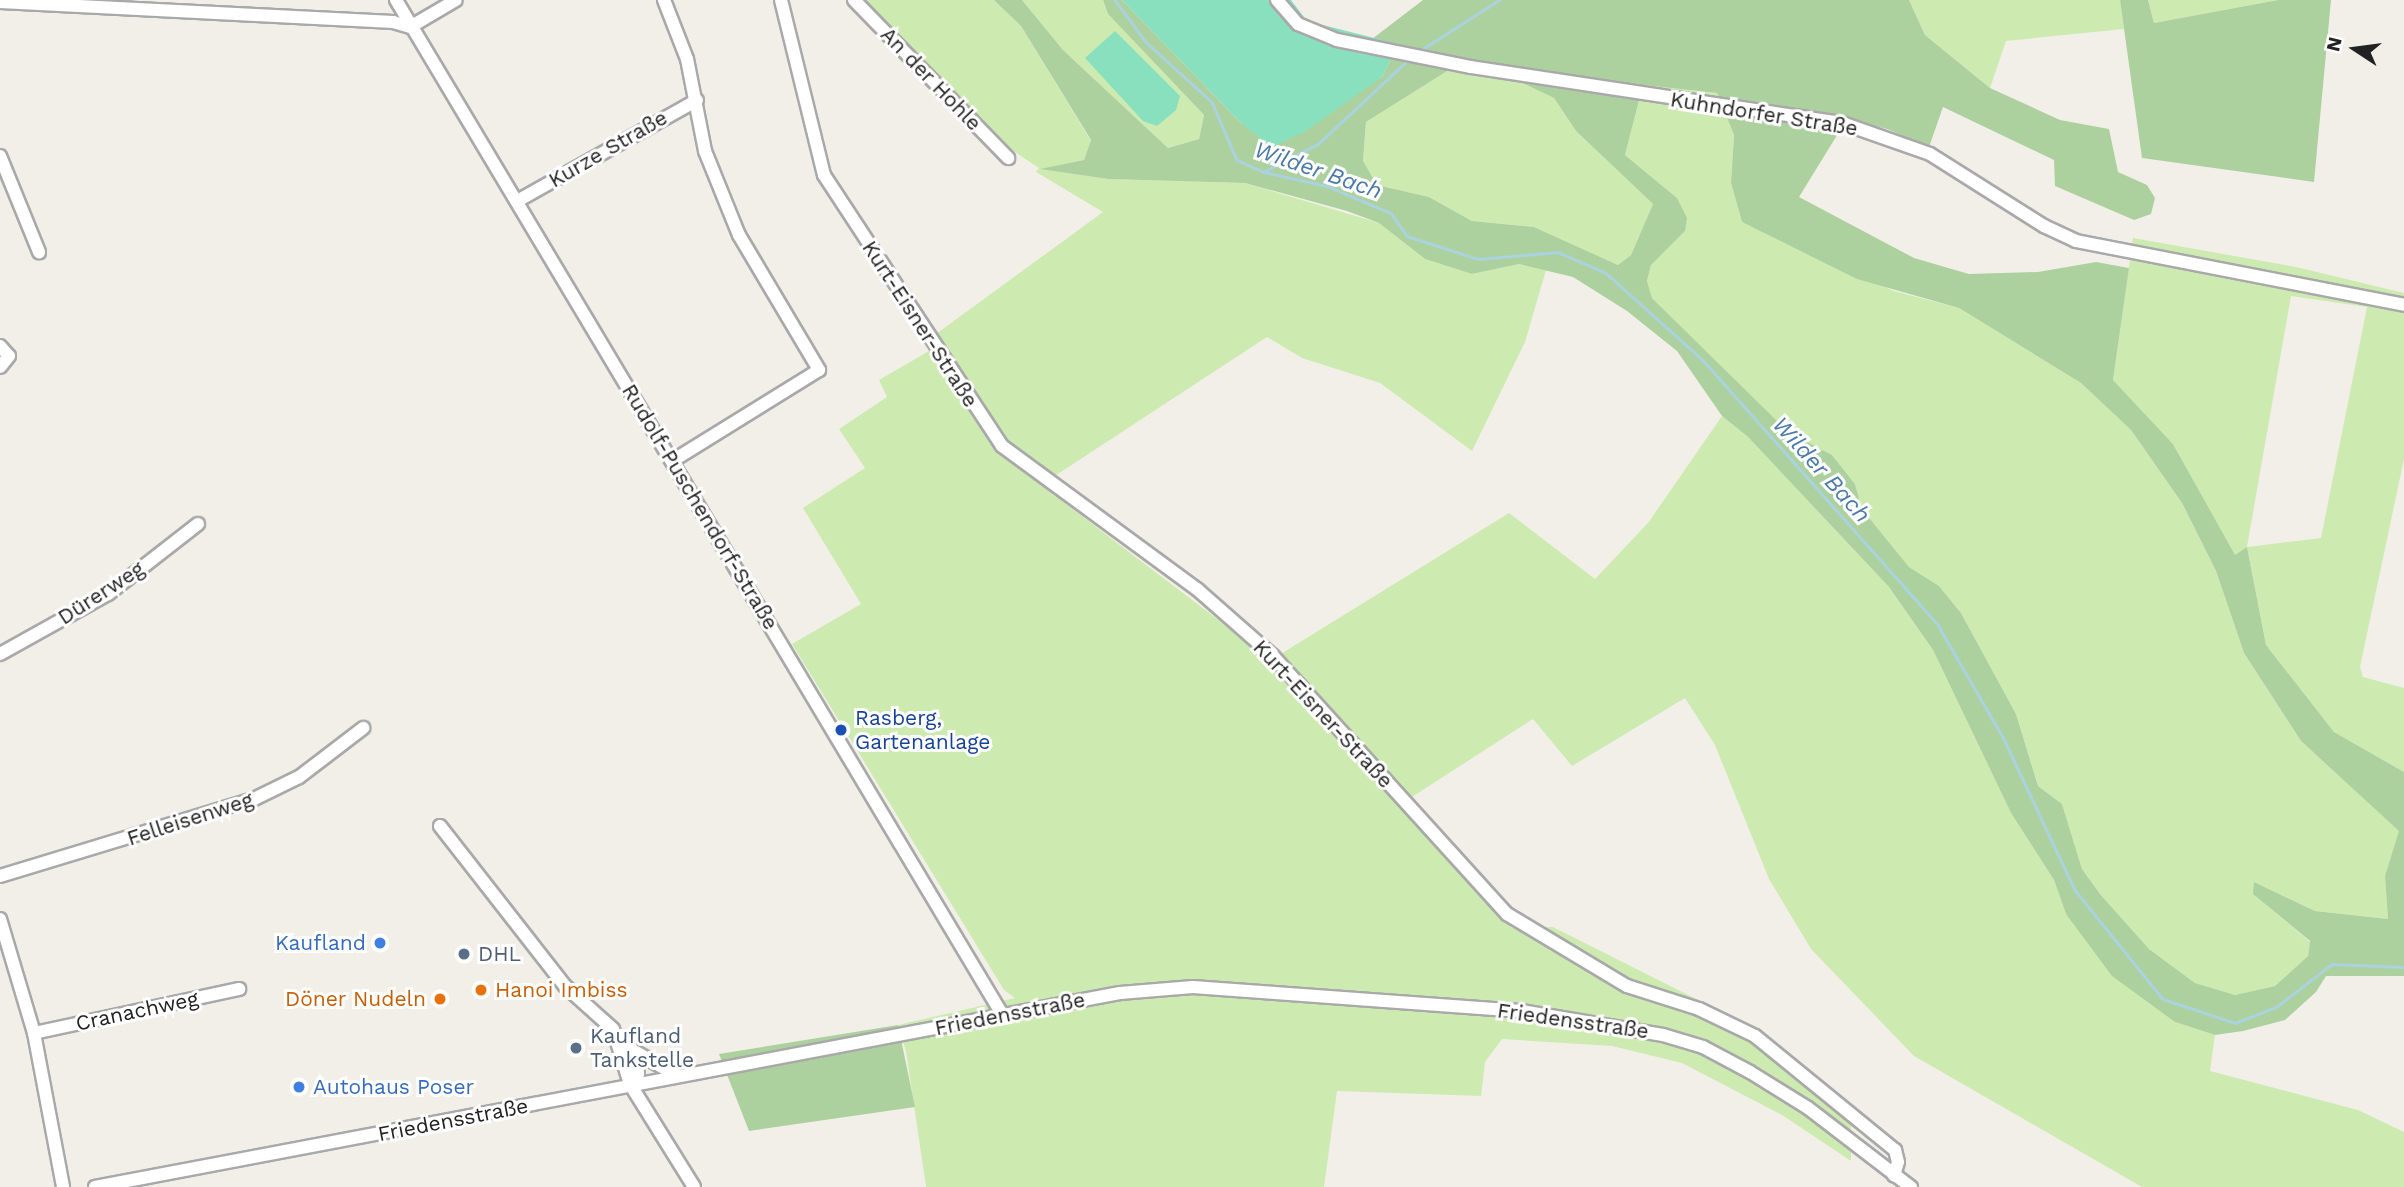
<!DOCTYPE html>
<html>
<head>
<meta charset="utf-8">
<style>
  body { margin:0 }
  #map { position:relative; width:2404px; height:1187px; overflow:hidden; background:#f2efe9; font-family:"Work Sans",sans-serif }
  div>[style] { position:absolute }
  .grass>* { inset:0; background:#cdebb0 }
  .forest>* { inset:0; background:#add19e }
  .pitch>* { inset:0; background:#88e0be }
  .stream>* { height:2.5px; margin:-1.25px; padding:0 1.25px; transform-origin:1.25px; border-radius:1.25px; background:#aad3df }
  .roads { filter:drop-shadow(2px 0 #a9a9a9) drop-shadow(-2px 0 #a9a9a9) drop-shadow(0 2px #a9a9a9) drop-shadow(0 -2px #a9a9a9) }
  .minor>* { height:12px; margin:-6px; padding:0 6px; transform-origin:6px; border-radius:6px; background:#fff }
  .dots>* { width:19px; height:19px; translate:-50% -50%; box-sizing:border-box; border:4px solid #fff; border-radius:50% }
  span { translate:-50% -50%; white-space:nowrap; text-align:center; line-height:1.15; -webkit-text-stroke:6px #fff; paint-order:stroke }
  .street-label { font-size:21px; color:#222 }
  .transit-label { font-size:21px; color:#164399 }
  .left { translate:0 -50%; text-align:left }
  .shop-label { font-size:21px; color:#366cbe }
  .right { translate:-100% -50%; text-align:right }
  .service-label { font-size:21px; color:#4e5e75 }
  .food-label { font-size:21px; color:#c56008 }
  .water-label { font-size:23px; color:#4a7aab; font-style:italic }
  .north { position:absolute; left:2320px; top:14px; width:70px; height:70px; -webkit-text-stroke:5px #fff; paint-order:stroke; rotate:283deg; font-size:19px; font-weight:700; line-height:28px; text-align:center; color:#222 }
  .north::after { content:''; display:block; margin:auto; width:24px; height:32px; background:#222; clip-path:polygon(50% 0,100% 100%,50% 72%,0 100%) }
</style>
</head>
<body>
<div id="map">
  <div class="grass">
    <div style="clip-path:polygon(860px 0,994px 0,999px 4px,1021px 26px,1091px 141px,1084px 160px,1042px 169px,1108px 179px,1245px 183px,1379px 223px,1425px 259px,1472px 274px,1519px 264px,1546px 270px,1525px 342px,1472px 451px,1380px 383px,1302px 358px,1267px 337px,1041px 485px,1271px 660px,1509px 513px,1595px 579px,1648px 523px,1722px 416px,1748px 437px,1889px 587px,1933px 650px,2011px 813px,2054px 880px,2066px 914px,2175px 1022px,2215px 1035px,2210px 1071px,2358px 1110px,2404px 1132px,2404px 1187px,2142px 1187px,1914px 1056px,1811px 949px,1769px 879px,1715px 745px,1685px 698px,1572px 766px,1533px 719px,1401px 804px,1512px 928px,1553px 927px,1714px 1008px,1851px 1123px,1851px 1161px,1782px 1115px,1682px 1063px,1612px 1046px,1502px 1039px,1485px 1062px,1481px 1096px,1337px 1091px,1324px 1187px,926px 1187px,906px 1051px,898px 1025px,1015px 998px,1004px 990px,792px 644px,861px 604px,803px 508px,865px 468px,839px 429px,887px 397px,879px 380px,941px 344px,936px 334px,1103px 212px,1036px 172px,1039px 168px,1003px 144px)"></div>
    <div style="clip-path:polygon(1022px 0,1103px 0,1108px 14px,1204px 115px,1199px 139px,1168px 148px,1063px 50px)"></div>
    <div style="clip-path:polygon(1909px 0,2120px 0,2124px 29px,2006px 41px,1990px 88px,1925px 35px)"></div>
    <div style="clip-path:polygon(2148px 0,2278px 0,2154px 23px)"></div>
    <div style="clip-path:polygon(1452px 68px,1514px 79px,1554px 98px,1576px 131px,1653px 204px,1631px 255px,1618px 265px,1534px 227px,1472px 221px,1429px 197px,1377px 185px,1363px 162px,1366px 122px)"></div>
    <div style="clip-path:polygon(1643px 85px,1717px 93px,1734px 135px,1731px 183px,1742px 222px,1894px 291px,1959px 308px,2081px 383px,2131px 430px,2182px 503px,2216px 571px,2244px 653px,2301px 741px,2400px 831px,2385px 876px,2388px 919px,2315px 911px,2254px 882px,2254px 894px,2310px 942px,2308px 956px,2275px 986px,2235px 995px,2195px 983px,2149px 949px,2100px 894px,2082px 869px,2062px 804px,2038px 786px,2016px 714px,1961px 613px,1939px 586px,1909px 567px,1862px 509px,1855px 484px,1832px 455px,1788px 433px,1652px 298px,1647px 281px,1651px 265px,1685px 231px,1677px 198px,1625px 155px)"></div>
    <div style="clip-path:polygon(evenodd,2133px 238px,2296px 267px,2404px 293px,2404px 459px,2360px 667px,2363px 677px,2404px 688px,2404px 772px,2334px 732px,2266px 645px,2247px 547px,2235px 556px,2173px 444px,2113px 380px,2133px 238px,2291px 296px,2367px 307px,2321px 538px,2247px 547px,2291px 296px)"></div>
  </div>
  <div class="forest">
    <div style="clip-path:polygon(evenodd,994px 0,1022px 0,1063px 50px,1168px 148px,1199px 139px,1204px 115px,1108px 14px,1103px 0,1122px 0,1242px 124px,1355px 93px,1382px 77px,1398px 44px,1372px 39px,1423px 0,1909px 0,1925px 35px,1990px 88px,2060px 120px,2109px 129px,2118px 172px,2147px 185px,2155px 198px,2151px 214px,2134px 220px,2055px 186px,2054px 160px,1943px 107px,1929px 147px,1887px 129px,1847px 119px,1799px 197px,1914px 258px,1969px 274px,2038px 272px,2096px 262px,2129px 268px,2113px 380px,2173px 444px,2235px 555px,2247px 547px,2266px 645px,2334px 732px,2404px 772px,2404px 976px,2326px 976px,2316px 992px,2285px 1020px,2243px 1031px,2215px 1035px,2175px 1022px,2112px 976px,2066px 914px,2054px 880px,2011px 813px,1933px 650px,1889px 587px,1748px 437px,1722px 416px,1677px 351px,1627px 311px,1573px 277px,1519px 264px,1472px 274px,1425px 259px,1379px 223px,1347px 211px,1245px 183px,1108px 179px,1040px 169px,1084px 160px,1091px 140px,1021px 26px,994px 0,1452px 68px,1514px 79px,1554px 98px,1576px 131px,1653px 204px,1631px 255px,1618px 265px,1534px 227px,1472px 221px,1429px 197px,1377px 185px,1363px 161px,1366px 122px,1452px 68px,994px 0,1643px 85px,1717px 93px,1734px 135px,1731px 183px,1742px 222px,1857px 279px,1959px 308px,2081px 383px,2131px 430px,2182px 503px,2216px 571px,2244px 653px,2301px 741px,2399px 831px,2385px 876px,2388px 919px,2315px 911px,2254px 882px,2253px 894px,2310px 941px,2308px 956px,2275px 986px,2235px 995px,2195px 983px,2149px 949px,2100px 894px,2082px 869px,2062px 804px,2038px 786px,2016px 714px,1961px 613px,1939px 586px,1909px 567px,1862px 509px,1855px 484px,1832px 455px,1788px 432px,1652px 298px,1647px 281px,1651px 265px,1685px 231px,1687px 218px,1677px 198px,1625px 155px,1643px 85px)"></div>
    <div style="clip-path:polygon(2120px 0,2148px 0,2154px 23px,2278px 0,2331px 0,2314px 182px,2142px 158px)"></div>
    <div style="clip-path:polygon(898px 1025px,915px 1107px,749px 1131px,719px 1054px)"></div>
  </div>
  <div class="pitch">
    <div style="clip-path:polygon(1122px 0,1291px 0,1307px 21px,1398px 44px,1382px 77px,1306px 131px,1272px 147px,1242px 124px)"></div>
    <div style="clip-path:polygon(1115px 31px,1180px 96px,1176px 110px,1157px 126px,1143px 121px,1085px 58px)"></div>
  </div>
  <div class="stream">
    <div style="left:1115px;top:0;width:52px;rotate:53.6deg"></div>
    <div style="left:1146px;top:42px;width:89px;rotate:42.3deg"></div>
    <div style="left:1212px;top:102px;width:63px;rotate:66.7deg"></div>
    <div style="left:1237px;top:160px;width:30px;rotate:24deg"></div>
    <div style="left:1264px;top:172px;width:65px;rotate:12.5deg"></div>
    <div style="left:1327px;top:186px;width:69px;rotate:22.9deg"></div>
    <div style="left:1391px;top:213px;width:28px;rotate:55deg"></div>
    <div style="left:1407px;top:236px;width:75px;rotate:17.9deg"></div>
    <div style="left:1478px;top:259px;width:80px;rotate:-5deg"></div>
    <div style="left:1558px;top:252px;width:52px;rotate:23.6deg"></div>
    <div style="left:1606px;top:273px;width:130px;rotate:41.9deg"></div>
    <div style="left:1703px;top:360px;width:354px;rotate:48.4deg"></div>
    <div style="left:1938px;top:625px;width:129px;rotate:59.9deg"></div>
    <div style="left:2003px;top:737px;width:169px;rotate:64.8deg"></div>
    <div style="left:2075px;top:890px;width:140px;rotate:51.1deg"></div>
    <div style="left:2163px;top:999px;width:76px;rotate:18.4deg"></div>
    <div style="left:2235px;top:1023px;width:44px;rotate:-21.3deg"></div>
    <div style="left:2276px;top:1007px;width:71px;rotate:-37.5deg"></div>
    <div style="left:2332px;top:964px;width:72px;rotate:2.4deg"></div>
    <div style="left:1424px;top:48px;width:89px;rotate:-32.6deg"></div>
    <div style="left:1265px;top:171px;width:59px;rotate:-27deg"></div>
    <div style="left:1318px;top:144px;width:123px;rotate:-43deg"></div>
  </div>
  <div class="roads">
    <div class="minor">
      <div style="left:396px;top:0;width:1184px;rotate:59.14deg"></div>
      <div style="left:664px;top:0;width:63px;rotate:68.7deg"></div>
      <div style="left:687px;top:59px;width:94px;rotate:78.9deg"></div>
      <div style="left:705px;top:151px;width:91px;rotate:68deg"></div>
      <div style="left:739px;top:235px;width:157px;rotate:59.3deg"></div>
      <div style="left:819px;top:370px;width:173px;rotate:148.2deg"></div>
      <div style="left:781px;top:0;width:180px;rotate:76.2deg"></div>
      <div style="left:824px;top:175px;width:324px;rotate:56.7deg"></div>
      <div style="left:1002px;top:446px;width:243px;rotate:36.3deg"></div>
      <div style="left:1198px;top:590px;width:100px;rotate:41.3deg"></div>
      <div style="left:1273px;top:656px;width:348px;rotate:47.8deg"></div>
      <div style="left:1507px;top:914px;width:140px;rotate:31deg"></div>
      <div style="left:1627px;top:986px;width:76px;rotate:17.7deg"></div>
      <div style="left:1699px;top:1009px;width:62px;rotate:25.7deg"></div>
      <div style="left:1755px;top:1036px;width:181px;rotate:39.2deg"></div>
      <div style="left:1895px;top:1150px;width:12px;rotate:76deg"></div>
      <div style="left:1898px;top:1162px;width:14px;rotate:107deg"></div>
      <div style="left:854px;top:0;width:221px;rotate:45.7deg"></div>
      <div style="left:1277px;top:0;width:32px;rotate:49deg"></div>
      <div style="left:1298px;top:24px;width:42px;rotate:22.3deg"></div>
      <div style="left:1337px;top:40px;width:137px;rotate:11.4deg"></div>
      <div style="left:1471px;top:67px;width:375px;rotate:8.6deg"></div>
      <div style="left:1842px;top:123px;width:93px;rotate:19.4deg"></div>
      <div style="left:1930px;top:154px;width:135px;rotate:32.3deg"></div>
      <div style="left:2044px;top:226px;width:35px;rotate:25deg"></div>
      <div style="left:2076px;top:241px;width:334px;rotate:11deg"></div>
      <div style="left:0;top:2px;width:394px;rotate:2.9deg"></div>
      <div style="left:393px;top:22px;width:18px;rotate:16deg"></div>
      <div style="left:410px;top:27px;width:53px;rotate:-30.4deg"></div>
      <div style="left:0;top:156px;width:104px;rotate:67.9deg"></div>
      <div style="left:519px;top:200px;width:204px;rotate:-29.3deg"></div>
      <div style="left:0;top:346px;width:13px;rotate:48deg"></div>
      <div style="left:9px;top:356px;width:14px;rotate:129deg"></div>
      <div style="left:0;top:654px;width:124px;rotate:-29.1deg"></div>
      <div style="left:108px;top:594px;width:114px;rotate:-37.9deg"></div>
      <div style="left:440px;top:826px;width:203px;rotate:52deg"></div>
      <div style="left:565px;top:986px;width:64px;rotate:41.9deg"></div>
      <div style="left:613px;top:1029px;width:58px;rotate:72.8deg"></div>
      <div style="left:630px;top:1084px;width:121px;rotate:58.1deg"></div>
      <div style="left:0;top:876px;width:265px;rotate:-16.9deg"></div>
      <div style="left:254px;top:799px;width:50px;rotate:-26.1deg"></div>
      <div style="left:299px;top:777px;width:81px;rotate:-37.4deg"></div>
      <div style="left:0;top:919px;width:119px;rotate:73.4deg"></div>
      <div style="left:34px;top:1033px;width:157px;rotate:79.3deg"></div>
      <div style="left:34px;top:1033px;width:210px;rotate:-12.1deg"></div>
      <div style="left:620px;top:1039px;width:10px;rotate:29deg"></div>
      <div style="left:629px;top:1044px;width:18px;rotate:63deg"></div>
      <div style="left:637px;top:1060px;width:14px;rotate:86deg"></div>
      <div style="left:638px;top:1074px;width:13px;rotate:129deg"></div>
      <div style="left:634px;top:1051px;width:48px;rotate:29.7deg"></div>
      <div style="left:95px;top:1187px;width:1043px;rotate:-10.72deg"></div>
      <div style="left:1120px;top:993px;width:73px;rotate:-4.7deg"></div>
      <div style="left:1193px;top:987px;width:329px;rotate:4.2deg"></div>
      <div style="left:1521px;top:1011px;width:144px;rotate:9.6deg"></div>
      <div style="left:1663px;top:1035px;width:42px;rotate:16.7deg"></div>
      <div style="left:1703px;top:1047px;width:53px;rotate:28deg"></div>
      <div style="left:1750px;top:1072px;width:68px;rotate:31.8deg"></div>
      <div style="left:1808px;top:1108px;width:130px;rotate:37.5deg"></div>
    </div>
  </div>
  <div class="dots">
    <div style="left:841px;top:730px;background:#1a4fb4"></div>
    <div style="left:380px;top:943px;background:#3f7fe0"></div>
    <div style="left:464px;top:954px;background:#5c6f8a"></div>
    <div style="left:481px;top:990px;background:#e8710a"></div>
    <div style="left:440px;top:999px;background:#e8710a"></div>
    <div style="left:576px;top:1048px;background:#5c6f8a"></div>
    <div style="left:299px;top:1087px;background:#3f7fe0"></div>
  </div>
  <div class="street-label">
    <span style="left:931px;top:79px;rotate:46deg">An der Hohle</span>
    <span style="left:1764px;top:114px;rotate:9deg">Kuhndorfer Straße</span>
    <span style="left:608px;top:149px;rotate:-30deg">Kurze Straße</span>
    <span style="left:920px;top:324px;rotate:57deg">Kurt-Eisner-Straße</span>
    <span style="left:700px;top:507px;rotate:59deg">Rudolf-Puschendorf-Straße</span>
    <span style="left:101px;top:593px;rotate:-33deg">Dürerweg</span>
    <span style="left:1323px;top:714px;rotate:47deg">Kurt-Eisner-Straße</span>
    <span style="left:190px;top:819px;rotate:-18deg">Felleisenweg</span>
    <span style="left:137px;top:1011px;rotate:-12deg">Cranachweg</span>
    <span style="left:1010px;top:1014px;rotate:-11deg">Friedensstraße</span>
    <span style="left:1573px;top:1021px;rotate:8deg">Friedensstraße</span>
    <span style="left:453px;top:1120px;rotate:-11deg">Friedensstraße</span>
  </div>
  <div class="transit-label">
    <span class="left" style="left:855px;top:730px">Rasberg,<br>Gartenanlage</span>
  </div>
  <div class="shop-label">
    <span class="right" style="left:366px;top:943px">Kaufland</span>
    <span class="left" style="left:313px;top:1087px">Autohaus Poser</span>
  </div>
  <div class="service-label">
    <span class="left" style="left:478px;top:954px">DHL</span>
    <span class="left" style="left:590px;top:1048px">Kaufland<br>Tankstelle</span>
  </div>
  <div class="food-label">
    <span class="left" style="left:495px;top:990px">Hanoi Imbiss</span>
    <span class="right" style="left:426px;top:999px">Döner Nudeln</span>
  </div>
  <div class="water-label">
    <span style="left:1318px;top:171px;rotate:19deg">Wilder Bach</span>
    <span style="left:1821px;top:470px;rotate:48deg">Wilder Bach</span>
  </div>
  <div class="north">N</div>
</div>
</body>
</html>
